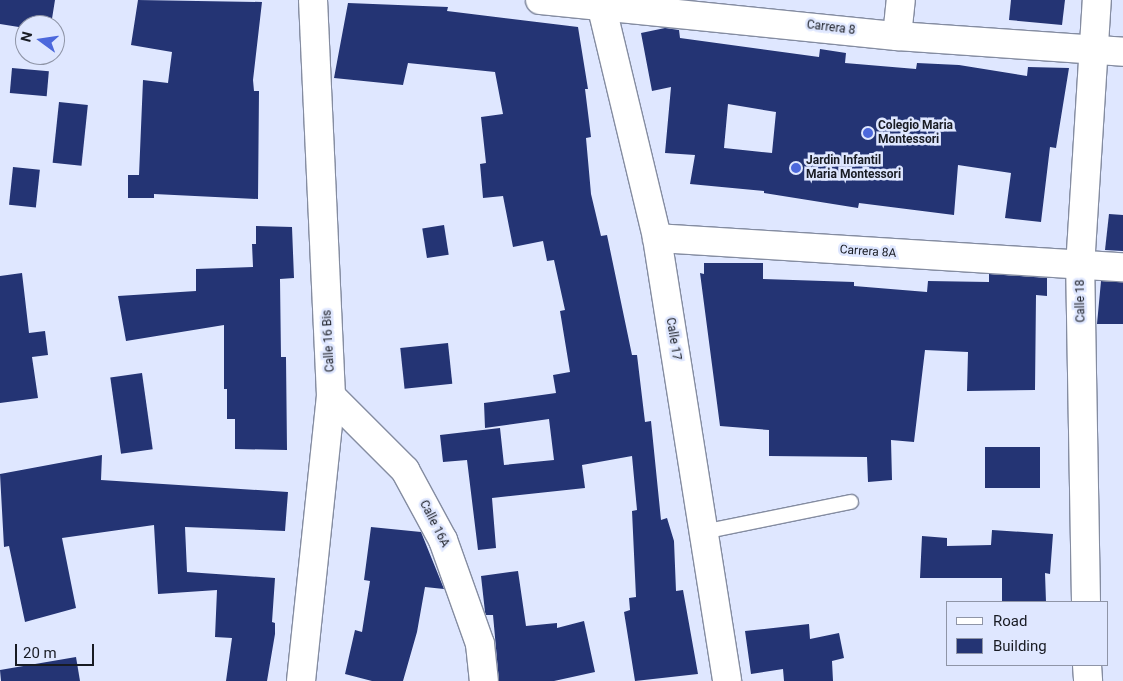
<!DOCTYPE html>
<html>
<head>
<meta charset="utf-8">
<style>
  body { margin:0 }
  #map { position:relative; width:1123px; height:681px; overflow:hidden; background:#dfe7ff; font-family:Roboto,sans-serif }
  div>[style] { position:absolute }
  .building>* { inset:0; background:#243474; transform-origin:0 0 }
  .roads { filter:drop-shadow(1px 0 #848ca1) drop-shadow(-1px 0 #848ca1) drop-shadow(0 1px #848ca1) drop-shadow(0 -1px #848ca1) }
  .service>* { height:14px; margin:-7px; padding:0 7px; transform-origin:7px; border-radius:7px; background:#fff }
  .minor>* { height:28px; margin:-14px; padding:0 14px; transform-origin:14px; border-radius:14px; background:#fff }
  .dots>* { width:14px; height:14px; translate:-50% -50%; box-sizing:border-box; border:2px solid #dfe7ff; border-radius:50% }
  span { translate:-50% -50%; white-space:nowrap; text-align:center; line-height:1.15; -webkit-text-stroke:5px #dfe7ff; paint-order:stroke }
  .street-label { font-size:12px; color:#181b23 }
  .poi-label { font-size:12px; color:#181b23; font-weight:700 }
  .left { translate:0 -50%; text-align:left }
  .legend { position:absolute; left:946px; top:601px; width:162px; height:65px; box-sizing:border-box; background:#dfe7ff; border:1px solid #8f95a7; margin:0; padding:6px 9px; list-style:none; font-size:15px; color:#181b23 }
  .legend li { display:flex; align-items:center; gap:10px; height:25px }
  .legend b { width:25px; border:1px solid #8f95a7 }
  .north { position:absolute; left:15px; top:15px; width:50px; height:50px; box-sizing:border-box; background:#dfe7ff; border:1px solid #8f95a7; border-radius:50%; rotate:284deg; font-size:14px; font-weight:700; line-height:20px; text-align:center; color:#181b23 }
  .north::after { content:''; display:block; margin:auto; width:18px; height:22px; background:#4c68dc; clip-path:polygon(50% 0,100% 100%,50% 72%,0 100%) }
  .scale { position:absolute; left:15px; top:644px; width:79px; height:22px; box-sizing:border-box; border:2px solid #181b23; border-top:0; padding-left:6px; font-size:15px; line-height:18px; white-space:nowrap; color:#181b23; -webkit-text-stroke:4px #dfe7ff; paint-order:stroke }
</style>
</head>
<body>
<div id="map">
  <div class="building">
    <div style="clip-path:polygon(0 0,55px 0,51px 25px,25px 25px,25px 28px,0 24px)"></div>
    <div style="clip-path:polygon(138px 0,262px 2px,253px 80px,254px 91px,259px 91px,258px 199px,154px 194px,154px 198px,128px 198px,128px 175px,139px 175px,143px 80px,168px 83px,172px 52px,131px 45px)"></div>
    <div style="clip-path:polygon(1011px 0,1065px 0,1062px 25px,1009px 20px)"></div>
    <div style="clip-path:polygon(348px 3px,448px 7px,447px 11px,578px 27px,588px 89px,585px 89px,591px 137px,586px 138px,591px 194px,601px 236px,607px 235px,632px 355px,637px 355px,645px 422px,651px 421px,661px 520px,667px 518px,674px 541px,676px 591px,683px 590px,698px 674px,635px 681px,624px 612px,630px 610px,629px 598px,636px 597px,632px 511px,637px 510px,632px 456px,582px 465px,585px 488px,492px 498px,496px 548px,478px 550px,467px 460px,443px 462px,440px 435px,500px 428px,504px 465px,554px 460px,549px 419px,485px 428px,484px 403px,556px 393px,553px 375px,570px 372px,560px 311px,565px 310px,554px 260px,547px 261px,543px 241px,513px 247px,503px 196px,483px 198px,480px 164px,486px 163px,481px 117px,503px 114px,495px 72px,408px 63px,403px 85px,334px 78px)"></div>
    <div style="clip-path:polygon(evenodd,665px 28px,679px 30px,680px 38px,819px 57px,820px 49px,846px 53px,845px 63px,916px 69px,917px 63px,959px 65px,1027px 76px,1028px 67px,1069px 68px,1056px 148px,1050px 147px,1041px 222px,1005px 218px,1011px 173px,958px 165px,954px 215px,859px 203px,858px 208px,764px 193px,764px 191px,690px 184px,695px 155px,665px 153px,671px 87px,652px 91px,641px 33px,665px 28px,728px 104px,776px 112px,772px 153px,724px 148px,728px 104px)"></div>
    <div style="left:12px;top:68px;width:37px;height:25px;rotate:5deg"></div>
    <div style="left:59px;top:102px;width:29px;height:61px;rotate:6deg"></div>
    <div style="left:13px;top:167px;width:27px;height:38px;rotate:6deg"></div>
    <div style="clip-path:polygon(1109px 214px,1123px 215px,1123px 251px,1105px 250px)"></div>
    <div style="left:444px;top:225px;width:30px;height:22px;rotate:81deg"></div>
    <div style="clip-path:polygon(256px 226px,292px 227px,294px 278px,280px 279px,281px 357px,286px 357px,287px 450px,235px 449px,235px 419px,227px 419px,227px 389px,224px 389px,224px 325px,126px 341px,118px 296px,196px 291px,196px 269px,253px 267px,252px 244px,256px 244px)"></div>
    <div style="clip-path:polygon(704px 263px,763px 263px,763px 279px,854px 282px,854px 286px,927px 292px,928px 281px,989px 282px,989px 274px,1047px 278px,1047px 296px,1036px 295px,1035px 390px,967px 391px,968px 352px,925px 350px,914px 442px,891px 440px,892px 480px,868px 482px,867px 457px,769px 456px,769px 430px,720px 426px,700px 273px,704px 274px)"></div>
    <div style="clip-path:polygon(22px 273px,29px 333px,45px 331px,48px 355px,32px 357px,38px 398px,0 403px,0 276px)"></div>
    <div style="clip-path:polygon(1101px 281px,1123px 282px,1123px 324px,1097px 324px)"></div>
    <div style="left:448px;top:343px;width:41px;height:48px;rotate:84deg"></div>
    <div style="left:142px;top:373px;width:77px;height:32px;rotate:82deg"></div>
    <div style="left:985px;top:447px;width:55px;height:41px"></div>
    <div style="clip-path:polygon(102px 455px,101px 480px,288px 492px,285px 531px,185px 527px,187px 572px,275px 578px,272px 622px,275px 623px,275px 634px,267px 681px,226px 681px,232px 638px,215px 637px,217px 590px,158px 594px,154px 525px,62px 538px,76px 608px,25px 622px,9px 546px,4px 547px,0 474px)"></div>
    <div style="clip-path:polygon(371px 527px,421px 532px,444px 589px,425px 587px,417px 632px,403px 681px,372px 681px,345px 674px,355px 630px,362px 632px,370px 581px,364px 580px)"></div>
    <div style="clip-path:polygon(992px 530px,1053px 534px,1050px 574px,1045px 573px,1046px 602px,1002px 602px,1002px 578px,920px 578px,922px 536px,947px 538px,947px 546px,991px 545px)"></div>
    <div style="clip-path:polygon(518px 571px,526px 626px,557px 623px,557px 628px,584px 621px,595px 672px,554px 681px,499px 681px,493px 615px,486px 615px,485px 612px,481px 576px)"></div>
    <div style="clip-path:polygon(809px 624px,810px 639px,839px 633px,844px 658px,832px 661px,833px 681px,784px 681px,783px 669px,751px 674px,745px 631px)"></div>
    <div style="clip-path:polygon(76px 657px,80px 681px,1px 681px,0 670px)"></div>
  </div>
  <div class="roads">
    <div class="service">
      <div style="left:703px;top:532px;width:151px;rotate:-11.5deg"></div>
    </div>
    <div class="minor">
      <div style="left:540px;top:0;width:359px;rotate:5.8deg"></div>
      <div style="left:897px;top:36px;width:227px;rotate:4deg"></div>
      <div style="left:600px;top:0;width:245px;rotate:76.5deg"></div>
      <div style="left:657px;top:238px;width:448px;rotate:81deg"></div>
      <div style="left:897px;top:36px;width:36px;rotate:-84deg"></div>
      <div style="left:657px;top:238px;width:467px;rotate:3.6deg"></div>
      <div style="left:331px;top:396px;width:105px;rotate:45deg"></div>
      <div style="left:405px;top:470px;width:80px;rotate:61.5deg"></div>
      <div style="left:443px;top:540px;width:110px;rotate:70.4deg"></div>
      <div style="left:480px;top:644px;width:37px;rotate:84deg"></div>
      <div style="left:1086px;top:602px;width:335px;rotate:-91deg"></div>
      <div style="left:1080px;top:267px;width:268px;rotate:-86.4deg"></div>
      <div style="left:1087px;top:665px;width:16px;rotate:86deg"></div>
      <div style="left:301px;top:681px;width:287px;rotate:-84deg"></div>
      <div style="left:331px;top:396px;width:396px;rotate:-92.6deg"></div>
    </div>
  </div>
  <div class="dots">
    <div style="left:868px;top:133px;background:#4c68dc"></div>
    <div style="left:796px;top:168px;background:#4c68dc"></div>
  </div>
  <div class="street-label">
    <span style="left:831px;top:28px;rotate:7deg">Carrera 8</span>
    <span style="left:868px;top:252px;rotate:4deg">Carrera 8A</span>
    <span style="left:1081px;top:301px;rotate:-91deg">Calle 18</span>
    <span style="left:673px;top:339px;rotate:81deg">Calle 17</span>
    <span style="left:329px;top:341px;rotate:-93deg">Calle 16 Bis</span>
    <span style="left:434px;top:524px;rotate:63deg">Calle 16A</span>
  </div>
  <div class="poi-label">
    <span class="left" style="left:878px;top:133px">Colegio Maria<br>Montessori</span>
    <span class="left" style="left:806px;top:168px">Jardin Infantil<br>Maria Montessori</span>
  </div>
  <ul class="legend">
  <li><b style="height:6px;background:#fff"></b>Road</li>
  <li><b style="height:14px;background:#243474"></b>Building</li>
  </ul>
  <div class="north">N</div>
  <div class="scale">20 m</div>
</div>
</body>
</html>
